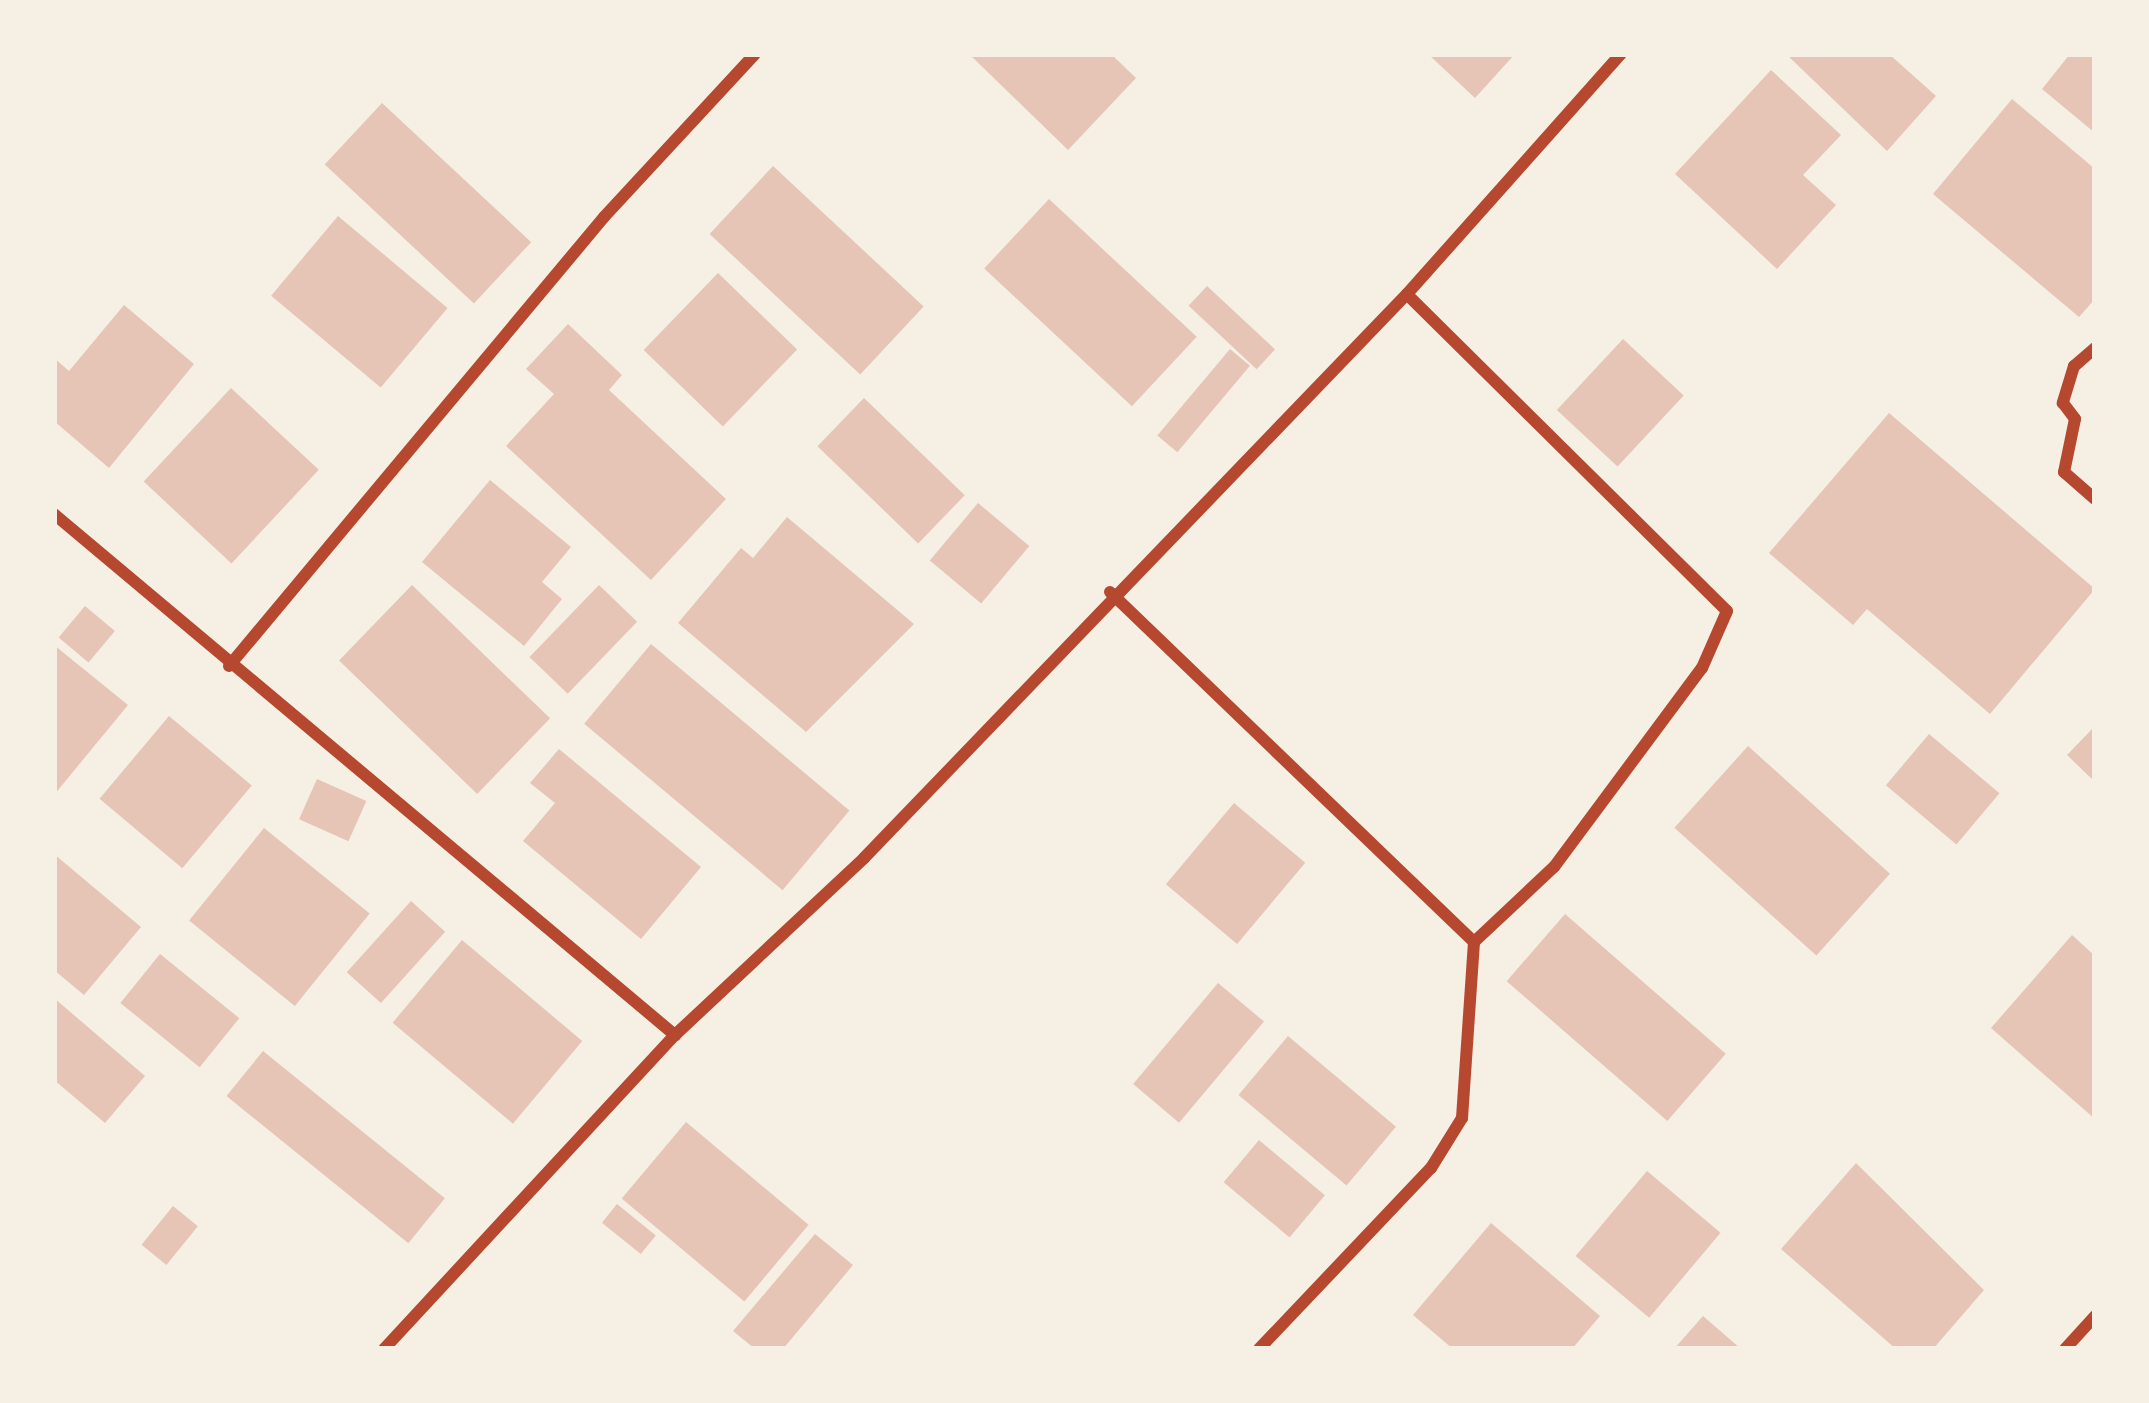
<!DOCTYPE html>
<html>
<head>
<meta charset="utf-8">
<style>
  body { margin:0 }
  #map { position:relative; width:2149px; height:1403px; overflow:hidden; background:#f6efe4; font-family:"Space Grotesk",sans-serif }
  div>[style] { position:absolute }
  .building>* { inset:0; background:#e6c5b7; transform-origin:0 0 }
  .minor>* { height:12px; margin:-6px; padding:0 6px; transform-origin:6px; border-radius:6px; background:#b5482f }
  span { translate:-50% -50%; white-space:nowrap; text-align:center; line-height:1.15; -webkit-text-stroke:9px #f6efe4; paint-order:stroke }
  .frame { position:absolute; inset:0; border:57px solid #f6efe4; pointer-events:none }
</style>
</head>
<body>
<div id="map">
  <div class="building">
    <div style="clip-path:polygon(969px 54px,1111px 54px,1136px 78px,1068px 150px)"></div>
    <div style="clip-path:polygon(1428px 54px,1515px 54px,1475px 98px)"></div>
    <div style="clip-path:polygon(1786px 54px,1889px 54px,1936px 96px,1887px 151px)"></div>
    <div style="clip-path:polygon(2070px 54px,2095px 54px,2095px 133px,2042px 89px)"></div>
    <div style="clip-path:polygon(1771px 70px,1841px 135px,1803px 175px,1836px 205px,1777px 269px,1675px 174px)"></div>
    <div style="clip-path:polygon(2012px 99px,2095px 169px,2095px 299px,2079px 317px,1933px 194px)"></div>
    <div style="left:382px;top:103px;width:204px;height:84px;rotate:43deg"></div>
    <div style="left:773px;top:166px;width:206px;height:93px;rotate:43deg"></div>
    <div style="left:1049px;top:199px;width:202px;height:95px;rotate:43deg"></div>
    <div style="left:338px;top:216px;width:143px;height:104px;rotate:40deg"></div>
    <div style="left:718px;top:273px;width:110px;height:107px;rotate:44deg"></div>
    <div style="left:1207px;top:286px;width:93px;height:27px;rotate:43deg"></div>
    <div style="clip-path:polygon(124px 305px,194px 364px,109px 468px,54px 421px,54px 358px,69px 371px)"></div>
    <div style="clip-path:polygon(568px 324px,622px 375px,609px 390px,726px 499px,651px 580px,506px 446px,554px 394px,526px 369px)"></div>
    <div style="left:1623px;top:339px;width:83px;height:97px;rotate:43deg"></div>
    <div style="left:1230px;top:349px;width:26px;height:113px;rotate:40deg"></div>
    <div style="left:231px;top:388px;width:120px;height:128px;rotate:43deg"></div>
    <div style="left:864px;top:398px;width:140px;height:67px;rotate:44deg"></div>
    <div style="clip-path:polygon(1889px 413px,2095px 589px,1990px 714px,1867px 609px,1853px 625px,1769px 553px)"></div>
    <div style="clip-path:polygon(490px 480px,571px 547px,542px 582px,562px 599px,524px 646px,422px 562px)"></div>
    <div style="left:978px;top:503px;width:67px;height:75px;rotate:40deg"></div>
    <div style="clip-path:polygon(787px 517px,914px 624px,806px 732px,678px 623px,741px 548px,753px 558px)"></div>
    <div style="left:412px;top:585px;width:192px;height:105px;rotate:44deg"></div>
    <div style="left:599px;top:585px;width:53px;height:100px;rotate:44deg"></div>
    <div style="left:85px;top:606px;width:39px;height:41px;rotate:40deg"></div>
    <div style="left:651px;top:644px;width:259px;height:104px;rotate:40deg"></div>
    <div style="clip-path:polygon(54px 645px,128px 705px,54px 795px)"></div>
    <div style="left:169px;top:716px;width:108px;height:108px;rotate:40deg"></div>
    <div style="clip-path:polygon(2095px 726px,2095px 782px,2067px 755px)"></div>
    <div style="left:1929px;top:734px;width:92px;height:67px;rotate:40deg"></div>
    <div style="left:1748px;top:746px;width:191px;height:110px;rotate:42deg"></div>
    <div style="clip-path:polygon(559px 749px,701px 867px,641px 939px,523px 841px,555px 803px,530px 783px)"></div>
    <div style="left:317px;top:779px;width:54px;height:44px;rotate:24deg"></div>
    <div style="left:1234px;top:803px;width:93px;height:106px;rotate:40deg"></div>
    <div style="left:264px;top:828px;width:136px;height:119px;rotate:39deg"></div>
    <div style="clip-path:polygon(54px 854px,141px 927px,84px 995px,54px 970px)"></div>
    <div style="left:411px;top:901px;width:46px;height:96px;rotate:42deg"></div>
    <div style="left:1565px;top:914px;width:213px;height:89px;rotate:41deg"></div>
    <div style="clip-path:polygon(2072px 935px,2095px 956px,2095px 1119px,1991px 1028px)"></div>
    <div style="left:462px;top:940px;width:157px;height:108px;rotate:40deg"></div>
    <div style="left:160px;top:954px;width:102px;height:63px;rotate:39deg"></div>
    <div style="left:1218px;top:983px;width:60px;height:132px;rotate:40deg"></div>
    <div style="clip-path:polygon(54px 998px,145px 1076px,105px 1123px,54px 1080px)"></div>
    <div style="left:1288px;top:1036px;width:141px;height:77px;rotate:40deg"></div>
    <div style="left:263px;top:1051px;width:234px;height:58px;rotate:39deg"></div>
    <div style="left:686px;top:1122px;width:160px;height:100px;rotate:40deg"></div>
    <div style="left:1259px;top:1140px;width:86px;height:55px;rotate:40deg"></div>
    <div style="clip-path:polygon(1856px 1163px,1984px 1290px,1933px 1349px,1896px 1349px,1781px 1249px)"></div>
    <div style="left:1647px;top:1171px;width:96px;height:111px;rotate:40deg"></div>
    <div style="left:617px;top:1204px;width:50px;height:24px;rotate:39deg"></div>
    <div style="left:173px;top:1206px;width:32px;height:50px;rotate:39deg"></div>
    <div style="clip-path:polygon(1491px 1223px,1600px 1316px,1572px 1349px,1453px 1349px,1413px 1315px)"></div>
    <div style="clip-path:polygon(815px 1234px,853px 1265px,783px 1349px,755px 1349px,733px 1331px)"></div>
    <div style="clip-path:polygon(1703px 1316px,1741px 1349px,1674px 1349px)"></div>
  </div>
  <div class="minor">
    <div style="left:2095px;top:348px;width:28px;rotate:139deg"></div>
    <div style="left:2074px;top:366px;width:39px;rotate:107deg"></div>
    <div style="left:2063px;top:403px;width:20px;rotate:53deg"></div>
    <div style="left:2075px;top:419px;width:54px;rotate:101.7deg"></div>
    <div style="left:2064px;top:472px;width:41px;rotate:41.1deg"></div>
    <div style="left:54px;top:514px;width:811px;rotate:40deg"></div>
    <div style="left:1110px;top:592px;width:505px;rotate:43.88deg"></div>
    <div style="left:229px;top:666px;width:585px;rotate:-50.13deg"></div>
    <div style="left:604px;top:217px;width:222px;rotate:-47.2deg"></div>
    <div style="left:384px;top:1349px;width:428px;rotate:-47.2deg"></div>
    <div style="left:675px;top:1035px;width:259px;rotate:-43.1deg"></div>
    <div style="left:864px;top:858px;width:783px;rotate:-46.09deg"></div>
    <div style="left:1407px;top:294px;width:322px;rotate:-48.3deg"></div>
    <div style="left:1259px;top:1349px;width:250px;rotate:-46.5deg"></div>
    <div style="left:1431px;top:1168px;width:59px;rotate:-58.2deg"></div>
    <div style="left:1462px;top:1118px;width:176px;rotate:-86.1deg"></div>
    <div style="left:1474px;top:942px;width:110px;rotate:-43.2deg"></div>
    <div style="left:1554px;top:867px;width:248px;rotate:-53.4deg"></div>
    <div style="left:1702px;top:668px;width:62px;rotate:-66.3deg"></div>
    <div style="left:1727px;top:611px;width:450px;rotate:-135.3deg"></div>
    <div style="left:2065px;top:1349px;width:45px;rotate:-47.7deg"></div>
  </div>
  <div class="frame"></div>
</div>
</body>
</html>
